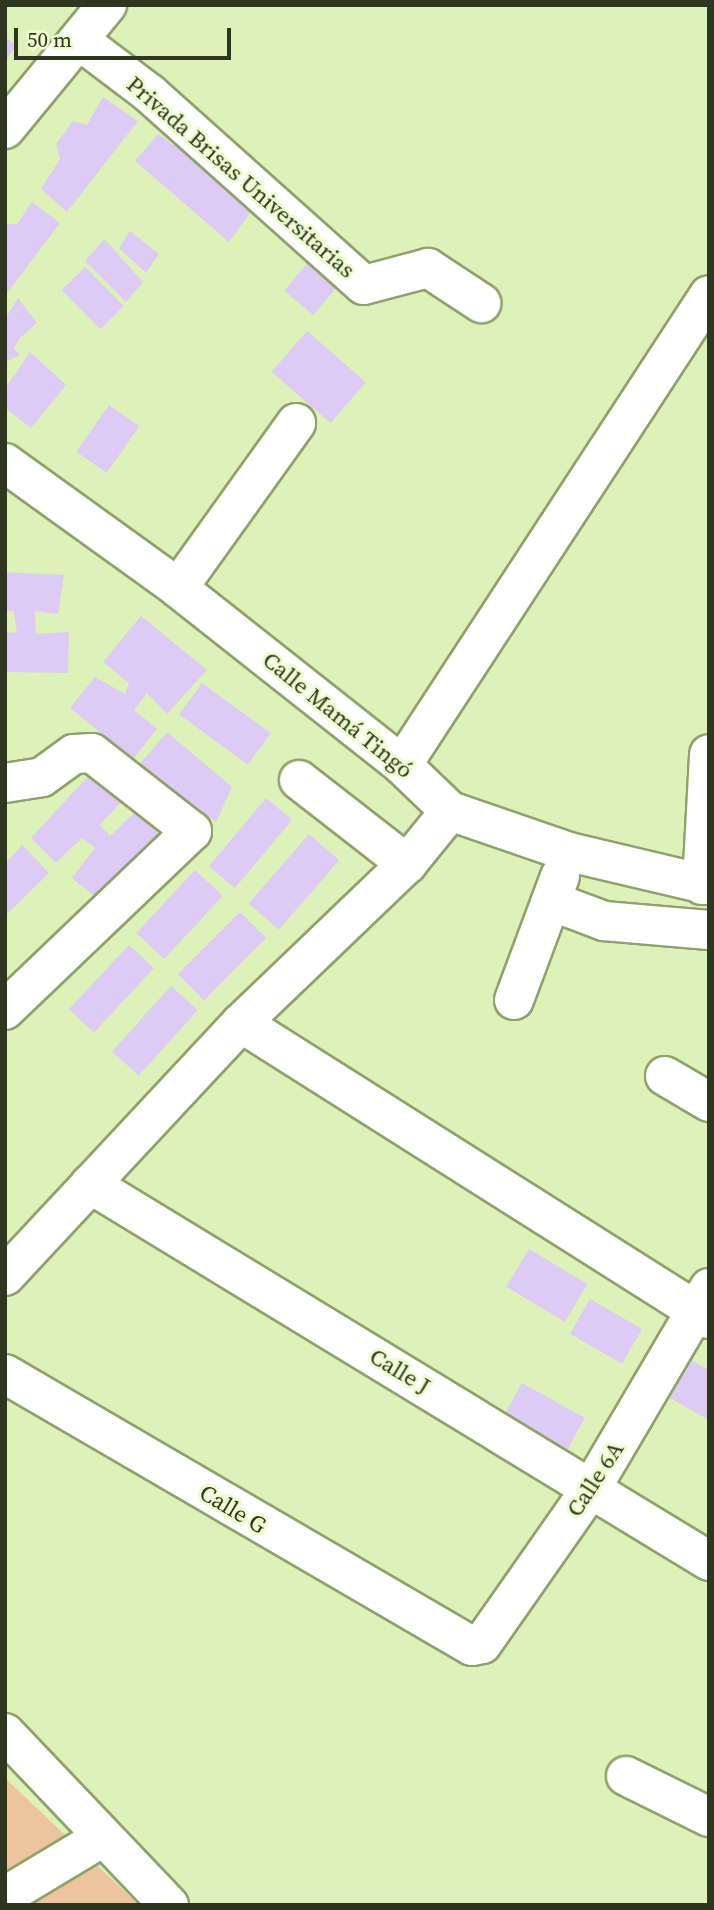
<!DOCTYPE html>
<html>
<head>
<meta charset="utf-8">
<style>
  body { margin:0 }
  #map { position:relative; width:714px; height:1910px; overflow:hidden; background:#ddf2b8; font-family:"Source Serif 4",serif }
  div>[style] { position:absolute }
  .green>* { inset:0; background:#ecc49e }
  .building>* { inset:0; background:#ddcbf5; transform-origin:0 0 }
  .roads { filter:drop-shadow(2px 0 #8ea26b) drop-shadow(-2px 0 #8ea26b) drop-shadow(0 2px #8ea26b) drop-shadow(0 -2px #8ea26b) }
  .minor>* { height:38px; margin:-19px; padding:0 19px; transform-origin:19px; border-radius:19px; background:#fff }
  span { translate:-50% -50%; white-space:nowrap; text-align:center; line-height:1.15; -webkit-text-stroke:6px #ecfecf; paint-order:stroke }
  .street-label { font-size:23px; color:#2e361f }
  .frame { position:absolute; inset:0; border:7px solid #2e361f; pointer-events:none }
  .scale { position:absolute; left:14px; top:28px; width:217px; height:32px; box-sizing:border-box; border:4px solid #2e361f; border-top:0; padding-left:9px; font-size:21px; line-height:24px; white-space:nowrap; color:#2e361f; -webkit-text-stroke:5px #ecfecf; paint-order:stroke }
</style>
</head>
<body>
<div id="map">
  <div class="green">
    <div style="clip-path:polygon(5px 1778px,139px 1905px,5px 1905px)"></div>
  </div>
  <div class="building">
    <div style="clip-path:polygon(5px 37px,16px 45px,5px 62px)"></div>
    <div style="clip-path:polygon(103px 97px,138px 121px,67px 212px,41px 189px,60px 159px,56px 144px,73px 121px,87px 125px)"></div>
    <div style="clip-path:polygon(158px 134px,191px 157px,208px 157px,253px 209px,229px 242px,135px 161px)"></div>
    <div style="clip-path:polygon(32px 202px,60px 223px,5px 296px,5px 224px,17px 224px)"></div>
    <div style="clip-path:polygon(130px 231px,159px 254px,146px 273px,119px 248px)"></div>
    <div style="clip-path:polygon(104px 239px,143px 282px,126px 302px,85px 261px)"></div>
    <div style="left:310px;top:260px;width:38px;height:40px;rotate:40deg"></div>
    <div style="left:85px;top:267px;width:55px;height:33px;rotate:45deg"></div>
    <div style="clip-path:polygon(18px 298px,37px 323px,20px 338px,14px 349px,20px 355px,5px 362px,5px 319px)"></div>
    <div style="left:307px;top:331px;width:78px;height:54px;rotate:41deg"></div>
    <div style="clip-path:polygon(30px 352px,66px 385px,31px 428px,5px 408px,5px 389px)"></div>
    <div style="left:109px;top:405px;width:37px;height:57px;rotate:35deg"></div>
    <div style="clip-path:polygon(5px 572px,64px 575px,58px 614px,35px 611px,36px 634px,69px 632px,68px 673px,5px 672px,5px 632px,17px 633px,14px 611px,5px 610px)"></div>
    <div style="clip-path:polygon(141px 616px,207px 670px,167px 714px,147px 693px,134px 710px,157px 729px,133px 759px,70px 708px,95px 677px,125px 694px,129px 683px,103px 662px)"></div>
    <div style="left:202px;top:683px;width:85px;height:39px;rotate:36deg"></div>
    <div style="clip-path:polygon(167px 732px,232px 787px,216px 822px,139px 765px)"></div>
    <div style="clip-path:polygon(90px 774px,122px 801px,100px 825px,110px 836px,136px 811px,164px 839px,102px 902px,72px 878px,95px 848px,82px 838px,56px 863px,31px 838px)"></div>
    <div style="left:266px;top:798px;width:34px;height:89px;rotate:40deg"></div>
    <div style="left:309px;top:834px;width:40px;height:92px;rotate:41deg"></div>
    <div style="clip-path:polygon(22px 845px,49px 873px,5px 916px,5px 864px)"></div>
    <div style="left:195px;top:870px;width:38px;height:86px;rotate:43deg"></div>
    <div style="left:240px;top:912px;width:37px;height:88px;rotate:45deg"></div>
    <div style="left:129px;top:945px;width:34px;height:88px;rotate:43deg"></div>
    <div style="left:171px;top:986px;width:36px;height:88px;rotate:42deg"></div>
    <div style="left:529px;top:1249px;width:68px;height:44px;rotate:31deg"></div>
    <div style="left:590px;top:1299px;width:60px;height:40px;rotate:30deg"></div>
    <div style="clip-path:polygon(691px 1360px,709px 1370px,709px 1420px,670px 1398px)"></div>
    <div style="left:522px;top:1383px;width:72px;height:36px;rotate:29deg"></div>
  </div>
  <div class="roads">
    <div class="minor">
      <div style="left:79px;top:40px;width:88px;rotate:37.1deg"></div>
      <div style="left:149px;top:93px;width:288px;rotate:41.8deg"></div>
      <div style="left:364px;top:285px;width:66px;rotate:-14.9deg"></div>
      <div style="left:428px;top:268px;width:64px;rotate:33.4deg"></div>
      <div style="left:5px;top:129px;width:161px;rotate:-50.6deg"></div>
      <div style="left:5px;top:463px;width:213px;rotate:35.8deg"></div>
      <div style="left:178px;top:588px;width:285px;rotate:38.3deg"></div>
      <div style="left:402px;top:765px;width:66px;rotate:43.8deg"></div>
      <div style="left:450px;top:811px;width:126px;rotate:19deg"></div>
      <div style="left:569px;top:852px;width:144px;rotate:13.3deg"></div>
      <div style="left:178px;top:588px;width:203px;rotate:-54.4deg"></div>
      <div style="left:402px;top:765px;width:561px;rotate:-56.85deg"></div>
      <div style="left:299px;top:780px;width:137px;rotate:37.9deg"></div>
      <div style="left:5px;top:783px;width:37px;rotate:-9deg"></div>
      <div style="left:42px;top:777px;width:39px;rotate:-36deg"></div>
      <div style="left:74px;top:754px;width:18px;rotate:-3deg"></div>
      <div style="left:92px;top:753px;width:127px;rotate:38deg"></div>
      <div style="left:192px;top:831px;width:259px;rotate:136.3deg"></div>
      <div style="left:702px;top:885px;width:131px;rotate:-86.9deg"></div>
      <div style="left:551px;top:901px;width:57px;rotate:20.7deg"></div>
      <div style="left:604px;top:921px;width:105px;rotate:4.9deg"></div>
      <div style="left:514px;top:1000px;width:132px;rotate:-69.6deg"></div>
      <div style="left:241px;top:1023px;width:554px;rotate:32.31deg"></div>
      <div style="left:665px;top:1076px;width:51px;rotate:30.6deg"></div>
      <div style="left:90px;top:1184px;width:725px;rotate:31.34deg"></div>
      <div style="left:5px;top:1276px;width:346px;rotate:-47deg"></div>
      <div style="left:241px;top:1023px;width:230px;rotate:-43.8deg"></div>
      <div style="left:407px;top:864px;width:68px;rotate:-50.9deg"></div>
      <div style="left:5px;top:1374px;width:540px;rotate:30.22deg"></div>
      <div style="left:472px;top:1646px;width:10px;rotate:-11deg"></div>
      <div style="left:482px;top:1644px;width:192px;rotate:-55deg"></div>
      <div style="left:592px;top:1487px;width:231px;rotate:-59.5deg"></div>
      <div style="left:5px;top:1733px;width:238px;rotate:46.4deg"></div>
      <div style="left:626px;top:1776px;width:93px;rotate:26.3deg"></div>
      <div style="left:5px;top:1896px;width:114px;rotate:-31deg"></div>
    </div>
  </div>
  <div class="street-label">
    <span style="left:241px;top:177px;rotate:41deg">Privada Brisas Universitarias</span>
    <span style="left:338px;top:715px;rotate:39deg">Calle Mamá Tingó</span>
    <span style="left:400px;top:1371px;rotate:31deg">Calle J</span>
    <span style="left:595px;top:1479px;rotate:-57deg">Calle 6A</span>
    <span style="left:233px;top:1509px;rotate:31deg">Calle G</span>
  </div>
  <div class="frame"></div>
  <div class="scale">50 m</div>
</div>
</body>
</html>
